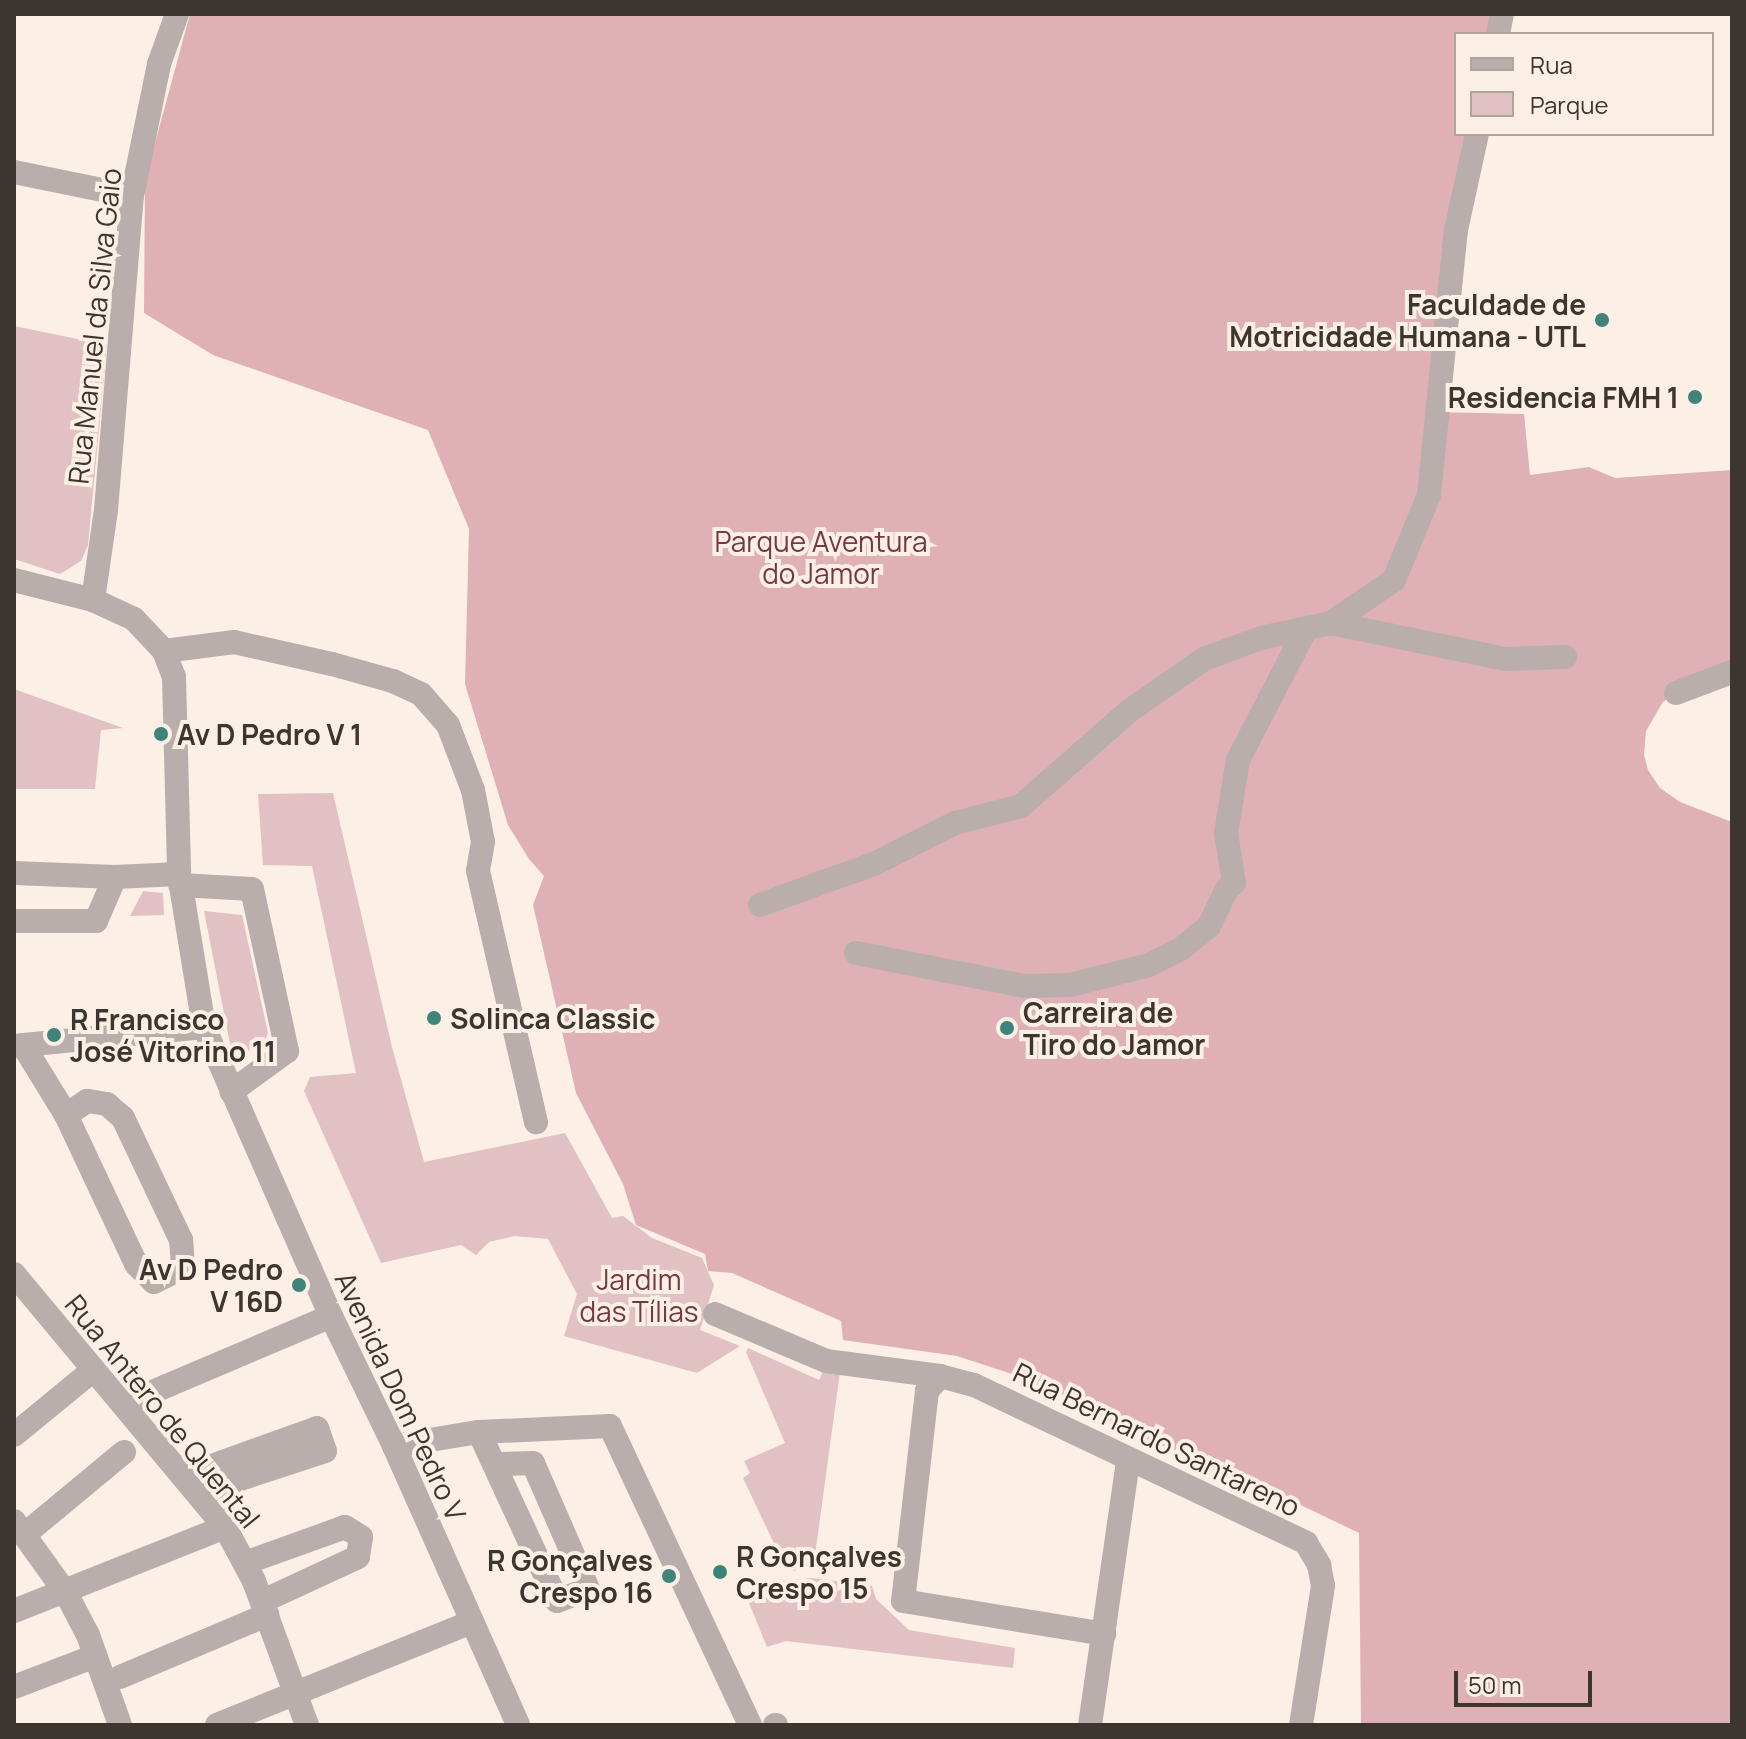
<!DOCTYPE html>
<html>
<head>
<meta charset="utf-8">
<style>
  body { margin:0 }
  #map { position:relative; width:1746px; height:1739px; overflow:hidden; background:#fcefe6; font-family:Manrope,sans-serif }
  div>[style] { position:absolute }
  .green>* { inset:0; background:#e1c1c4 }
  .forest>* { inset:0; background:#dfb1b6 }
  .minor>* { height:24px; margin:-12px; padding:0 12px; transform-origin:12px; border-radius:12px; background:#b9aeab }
  .dots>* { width:22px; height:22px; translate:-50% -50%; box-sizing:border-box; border:4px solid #fcefe6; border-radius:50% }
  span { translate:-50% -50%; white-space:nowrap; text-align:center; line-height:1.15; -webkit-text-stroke:8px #fcefe6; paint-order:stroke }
  .poi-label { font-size:28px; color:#3d352f; font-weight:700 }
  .right { translate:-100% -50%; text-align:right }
  .left { translate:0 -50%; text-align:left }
  .street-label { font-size:28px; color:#3d352f }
  .park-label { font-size:28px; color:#753942 }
  .frame { position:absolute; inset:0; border:16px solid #3d352f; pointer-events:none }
  .legend { position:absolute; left:1454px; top:32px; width:260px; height:104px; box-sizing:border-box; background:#fcefe6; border:2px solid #b0a59d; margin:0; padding:10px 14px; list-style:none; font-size:24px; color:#3d352f }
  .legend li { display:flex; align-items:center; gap:16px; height:40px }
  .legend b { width:40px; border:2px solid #b0a59d }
  .scale { position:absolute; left:1454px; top:1671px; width:138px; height:36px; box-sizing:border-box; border:4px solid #3d352f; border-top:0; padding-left:10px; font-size:24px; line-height:28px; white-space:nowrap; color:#3d352f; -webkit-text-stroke:6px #fcefe6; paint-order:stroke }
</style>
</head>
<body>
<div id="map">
  <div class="green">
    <div style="clip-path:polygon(14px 326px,107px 345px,88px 545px,81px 561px,60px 574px,14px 559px)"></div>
    <div style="clip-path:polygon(14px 689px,123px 728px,101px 730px,95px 789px,14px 789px)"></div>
    <div style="clip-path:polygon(333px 793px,392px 1047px,424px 1162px,565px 1133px,612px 1218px,623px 1216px,652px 1238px,702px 1258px,714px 1285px,700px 1330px,740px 1346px,697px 1373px,564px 1336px,577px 1294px,548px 1239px,514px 1236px,489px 1242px,476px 1255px,461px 1245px,381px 1263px,304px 1091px,310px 1077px,356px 1073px,312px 866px,263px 865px,258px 794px)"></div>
    <div style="clip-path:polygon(143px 891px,163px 893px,164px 915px,130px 916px)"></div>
    <div style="clip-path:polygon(204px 911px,242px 915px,268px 1033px,263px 1046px,242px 1055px,235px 1055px,231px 1049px)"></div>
    <div style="clip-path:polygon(748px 1348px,819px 1380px,824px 1369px,840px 1372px,813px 1570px,787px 1571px,743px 1478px,750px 1473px,744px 1461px,785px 1443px,746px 1352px)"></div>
    <div style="clip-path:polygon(812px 1578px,872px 1586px,876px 1599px,909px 1630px,1015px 1648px,1013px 1668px,786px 1641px,767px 1647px,747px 1598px,782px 1581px)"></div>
  </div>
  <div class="forest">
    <div style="clip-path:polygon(190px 14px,1494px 14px,1490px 34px,1456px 34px,1456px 134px,1469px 134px,1436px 412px,1524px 414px,1530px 475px,1589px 467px,1615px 478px,1732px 470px,1732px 672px,1676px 693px,1663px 702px,1646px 731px,1644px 755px,1648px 770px,1660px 788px,1680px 802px,1732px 822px,1732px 1725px,1361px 1725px,1359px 1533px,1236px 1474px,1146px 1439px,1024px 1378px,957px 1356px,843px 1340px,841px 1321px,732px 1273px,708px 1271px,705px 1254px,636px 1225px,623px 1184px,576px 1093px,533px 905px,544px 876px,529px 859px,508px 825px,465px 684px,469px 529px,428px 430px,213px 355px,144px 313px,145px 180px)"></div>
  </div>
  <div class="minor">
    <div style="left:1498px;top:34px;width:20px;rotate:-79deg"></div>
    <div style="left:14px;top:172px;width:120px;rotate:11.5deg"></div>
    <div style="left:14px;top:580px;width:81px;rotate:14.2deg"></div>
    <div style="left:93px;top:600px;width:45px;rotate:24.9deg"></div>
    <div style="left:134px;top:619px;width:44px;rotate:46.8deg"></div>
    <div style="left:164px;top:651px;width:28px;rotate:69deg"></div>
    <div style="left:174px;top:677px;width:197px;rotate:88.5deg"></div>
    <div style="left:179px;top:874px;width:155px;rotate:80.7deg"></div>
    <div style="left:204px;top:1027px;width:316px;rotate:66.3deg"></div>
    <div style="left:331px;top:1316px;width:144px;rotate:64.1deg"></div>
    <div style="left:394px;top:1446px;width:305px;rotate:66deg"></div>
    <div style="left:93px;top:600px;width:91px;rotate:-81.8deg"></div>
    <div style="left:106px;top:510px;width:315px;rotate:-85.3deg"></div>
    <div style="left:132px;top:196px;width:135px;rotate:-78.4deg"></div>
    <div style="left:159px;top:64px;width:53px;rotate:-70.2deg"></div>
    <div style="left:1331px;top:623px;width:76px;rotate:-34.3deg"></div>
    <div style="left:1394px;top:580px;width:92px;rotate:-67.6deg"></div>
    <div style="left:1429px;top:495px;width:266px;rotate:-84.2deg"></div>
    <div style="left:1456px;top:230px;width:98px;rotate:-77.7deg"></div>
    <div style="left:164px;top:651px;width:71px;rotate:-7.3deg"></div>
    <div style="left:234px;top:642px;width:100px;rotate:12.7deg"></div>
    <div style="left:332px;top:664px;width:63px;rotate:15.6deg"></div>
    <div style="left:393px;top:681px;width:31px;rotate:25deg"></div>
    <div style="left:421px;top:694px;width:41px;rotate:48.9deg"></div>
    <div style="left:448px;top:725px;width:70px;rotate:69deg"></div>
    <div style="left:473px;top:790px;width:53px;rotate:79.1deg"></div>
    <div style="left:483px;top:842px;width:29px;rotate:100deg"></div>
    <div style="left:478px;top:871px;width:258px;rotate:77deg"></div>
    <div style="left:1676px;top:693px;width:60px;rotate:-20.6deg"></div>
    <div style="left:14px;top:873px;width:101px;rotate:2.3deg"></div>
    <div style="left:115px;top:877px;width:64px;rotate:-2.7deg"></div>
    <div style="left:1234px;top:883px;width:51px;rotate:-99.1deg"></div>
    <div style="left:1226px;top:833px;width:74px;rotate:-80.7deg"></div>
    <div style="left:1238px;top:760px;width:148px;rotate:-62.6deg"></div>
    <div style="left:180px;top:885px;width:72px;rotate:3.2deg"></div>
    <div style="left:252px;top:889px;width:166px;rotate:77.8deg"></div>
    <div style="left:287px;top:1051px;width:69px;rotate:143.8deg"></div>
    <div style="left:760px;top:905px;width:123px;rotate:-19.9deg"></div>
    <div style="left:876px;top:863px;width:89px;rotate:-26.9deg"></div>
    <div style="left:955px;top:823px;width:68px;rotate:-14.4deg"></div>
    <div style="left:1021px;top:806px;width:144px;rotate:-41.3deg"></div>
    <div style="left:1129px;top:711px;width:91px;rotate:-34.7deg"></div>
    <div style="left:1204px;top:659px;width:61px;rotate:-20.2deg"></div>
    <div style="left:1261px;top:638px;width:72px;rotate:-12.1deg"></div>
    <div style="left:1331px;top:623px;width:178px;rotate:11.7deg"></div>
    <div style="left:1505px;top:659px;width:60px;rotate:-1.9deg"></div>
    <div style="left:14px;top:921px;width:82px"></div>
    <div style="left:96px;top:921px;width:48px;rotate:-66.6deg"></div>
    <div style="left:856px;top:953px;width:171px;rotate:11.1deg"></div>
    <div style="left:1024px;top:986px;width:46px;rotate:-1.2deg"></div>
    <div style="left:1070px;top:985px;width:81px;rotate:-14.2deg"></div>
    <div style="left:1149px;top:965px;width:37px;rotate:-27deg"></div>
    <div style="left:1182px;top:948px;width:35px;rotate:-39deg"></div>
    <div style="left:1209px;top:926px;width:41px;rotate:-64.1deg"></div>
    <div style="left:23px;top:1045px;width:82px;rotate:58.4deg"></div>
    <div style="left:66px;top:1115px;width:165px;rotate:64.8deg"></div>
    <div style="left:136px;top:1264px;width:25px;rotate:45deg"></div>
    <div style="left:154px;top:1282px;width:33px;rotate:-27deg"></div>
    <div style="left:183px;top:1267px;width:27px;rotate:-94deg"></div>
    <div style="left:181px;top:1240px;width:135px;rotate:-115.4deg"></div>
    <div style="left:123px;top:1118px;width:21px;rotate:-139deg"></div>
    <div style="left:107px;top:1104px;width:20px;rotate:-171deg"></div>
    <div style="left:87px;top:1101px;width:25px;rotate:146deg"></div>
    <div style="left:14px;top:1046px;width:191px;rotate:-5.7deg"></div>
    <div style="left:14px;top:1274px;width:329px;rotate:50.2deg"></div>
    <div style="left:225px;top:1527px;width:61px;rotate:61.8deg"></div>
    <div style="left:254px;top:1581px;width:153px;rotate:69.8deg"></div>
    <div style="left:715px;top:1314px;width:121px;rotate:22.9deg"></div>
    <div style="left:826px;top:1361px;width:115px;rotate:7.5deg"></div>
    <div style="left:940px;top:1376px;width:35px;rotate:15deg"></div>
    <div style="left:974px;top:1385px;width:368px;rotate:25.4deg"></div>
    <div style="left:1306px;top:1543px;width:26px;rotate:59deg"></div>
    <div style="left:1319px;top:1565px;width:21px;rotate:79deg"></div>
    <div style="left:1323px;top:1586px;width:141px;rotate:99deg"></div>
    <div style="left:940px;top:1376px;width:20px;rotate:131deg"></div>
    <div style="left:927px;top:1391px;width:211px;rotate:96.5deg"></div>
    <div style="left:903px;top:1601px;width:204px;rotate:9.3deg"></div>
    <div style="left:124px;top:1404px;width:225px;rotate:-23deg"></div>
    <div style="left:479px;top:1432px;width:186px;rotate:65.2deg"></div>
    <div style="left:557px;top:1601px;width:33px;rotate:-21deg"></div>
    <div style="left:588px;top:1589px;width:137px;rotate:-113.6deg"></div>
    <div style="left:533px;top:1463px;width:37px;rotate:178deg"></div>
    <div style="left:14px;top:1435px;width:101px;rotate:-39.4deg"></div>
    <div style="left:394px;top:1446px;width:86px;rotate:-9.4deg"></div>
    <div style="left:479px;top:1432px;width:131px;rotate:-2.6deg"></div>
    <div style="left:610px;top:1426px;width:330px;rotate:64.9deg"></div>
    <div style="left:184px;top:1476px;width:141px;rotate:-19.8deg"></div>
    <div style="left:317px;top:1428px;width:24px;rotate:71deg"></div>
    <div style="left:325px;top:1451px;width:134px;rotate:161.7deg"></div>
    <div style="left:14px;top:1521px;width:89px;rotate:54.2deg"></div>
    <div style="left:66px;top:1593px;width:47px;rotate:62.4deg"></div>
    <div style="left:88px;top:1635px;width:96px;rotate:70.4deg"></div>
    <div style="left:24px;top:1535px;width:130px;rotate:-39.7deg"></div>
    <div style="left:245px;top:1563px;width:106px;rotate:-19.8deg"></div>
    <div style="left:345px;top:1527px;width:19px;rotate:32deg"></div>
    <div style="left:361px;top:1537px;width:20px;rotate:99deg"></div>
    <div style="left:358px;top:1557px;width:105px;rotate:155.1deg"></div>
    <div style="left:14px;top:1611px;width:227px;rotate:-21.7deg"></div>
    <div style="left:120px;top:1677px;width:160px;rotate:-22.9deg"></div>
    <div style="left:14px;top:1687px;width:87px;rotate:-20.9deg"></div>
    <div style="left:217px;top:1725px;width:275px;rotate:-22deg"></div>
    <div style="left:775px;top:1725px;width:1px"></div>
    <div style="left:1090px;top:1725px;width:267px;rotate:-81.8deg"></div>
  </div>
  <div class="dots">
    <div style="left:1602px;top:320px;background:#3f8479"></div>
    <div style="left:1695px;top:397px;background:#3f8479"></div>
    <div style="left:161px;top:734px;background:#3f8479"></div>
    <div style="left:434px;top:1018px;background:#3f8479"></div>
    <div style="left:1007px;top:1028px;background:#3f8479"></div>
    <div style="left:54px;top:1035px;background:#3f8479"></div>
    <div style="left:299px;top:1285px;background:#3f8479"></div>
    <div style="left:720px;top:1572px;background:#3f8479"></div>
    <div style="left:669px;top:1576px;background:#3f8479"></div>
  </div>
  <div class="poi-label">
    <span class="right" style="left:1586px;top:320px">Faculdade de<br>Motricidade Humana - UTL</span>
    <span class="right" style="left:1679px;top:397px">Residencia FMH 1</span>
    <span class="left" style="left:177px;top:734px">Av D Pedro V 1</span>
    <span class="left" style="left:1023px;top:1028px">Carreira de<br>Tiro do Jamor</span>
    <span class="left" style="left:450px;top:1018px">Solinca Classic</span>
    <span class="left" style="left:70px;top:1035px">R Francisco<br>José Vitorino 11</span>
    <span class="right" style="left:283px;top:1285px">Av D Pedro<br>V 16D</span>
    <span class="left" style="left:736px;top:1572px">R Gonçalves<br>Crespo 15</span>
    <span class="right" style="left:653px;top:1576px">R Gonçalves<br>Crespo 16</span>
  </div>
  <div class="street-label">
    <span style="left:94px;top:326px;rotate:-84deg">Rua Manuel da Silva Gaio</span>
    <span style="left:401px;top:1396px;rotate:65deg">Avenida Dom Pedro V</span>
    <span style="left:163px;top:1411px;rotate:51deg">Rua Antero de Quental</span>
    <span style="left:1157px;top:1439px;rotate:26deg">Rua Bernardo Santareno</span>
  </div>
  <div class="park-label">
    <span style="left:821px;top:557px">Parque Aventura<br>do Jamor</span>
    <span style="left:639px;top:1295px">Jardim<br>das Tílias</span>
  </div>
  <div class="frame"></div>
  <ul class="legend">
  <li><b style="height:10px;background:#b9aeab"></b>Rua</li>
  <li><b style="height:22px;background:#e1c1c4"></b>Parque</li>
  </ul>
  <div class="scale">50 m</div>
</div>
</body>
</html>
